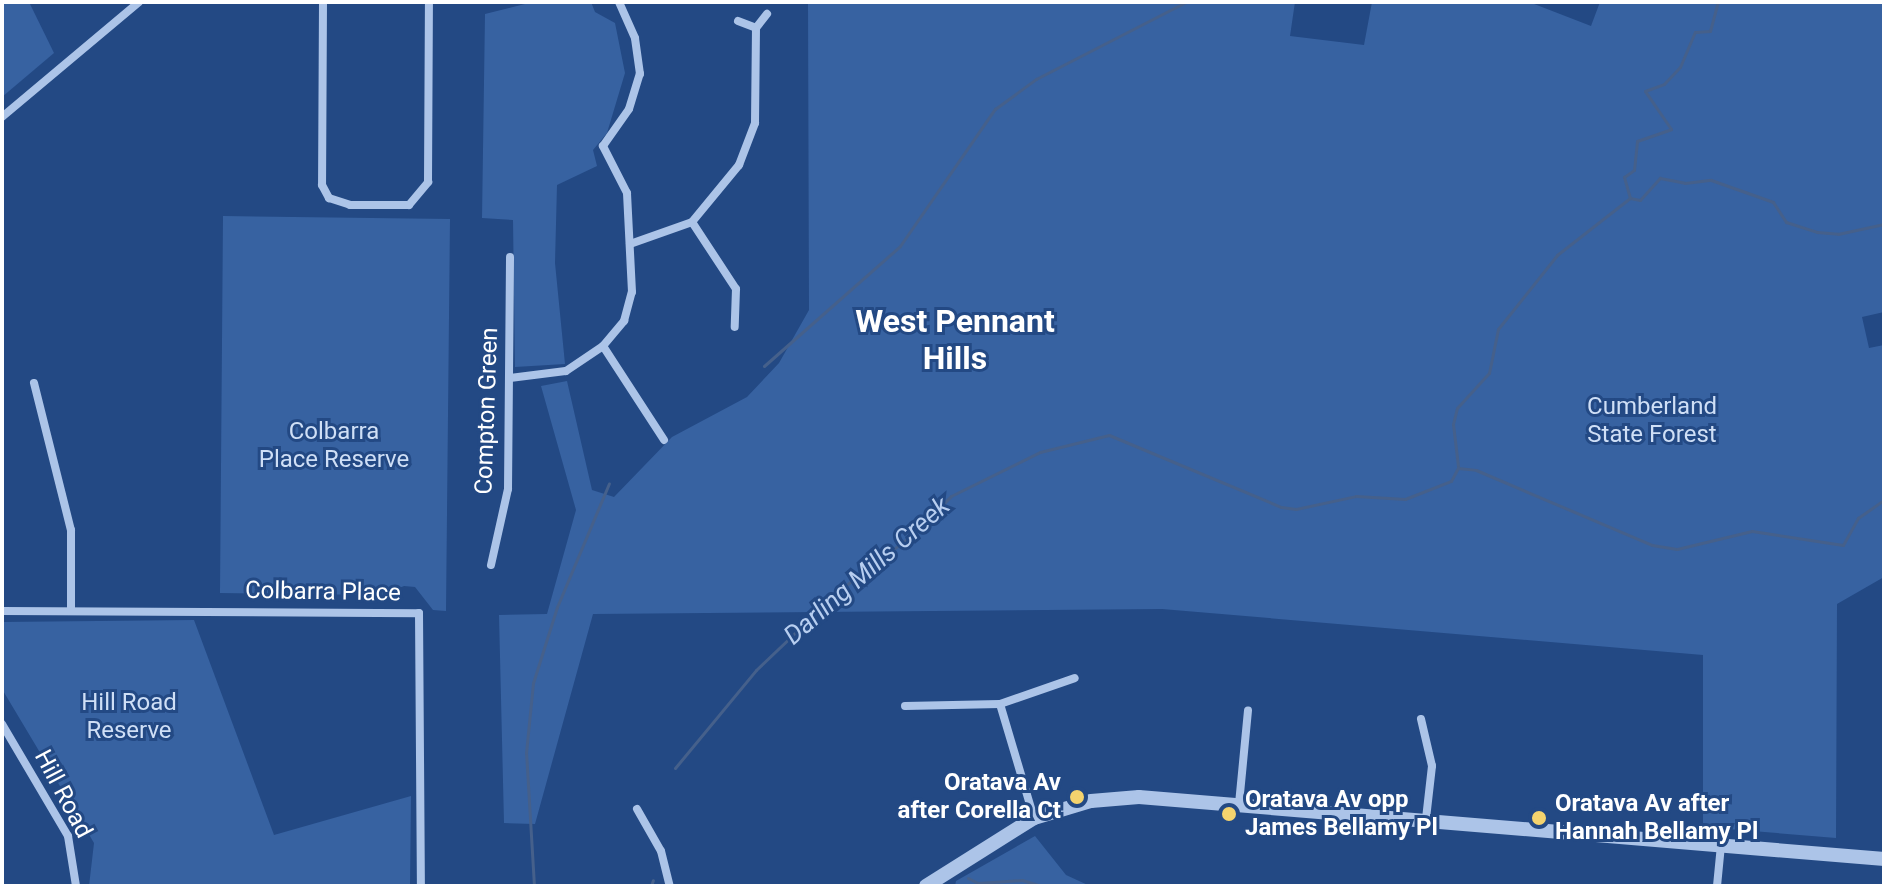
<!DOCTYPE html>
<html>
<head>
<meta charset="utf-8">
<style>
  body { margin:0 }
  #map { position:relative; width:1886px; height:888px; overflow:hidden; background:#234984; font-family:Roboto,sans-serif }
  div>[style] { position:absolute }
  .green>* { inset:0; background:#3762a1 }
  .stream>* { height:3px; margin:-1.5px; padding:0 1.5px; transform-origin:1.5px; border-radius:1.5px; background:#45608b }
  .minor>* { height:8px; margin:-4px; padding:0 4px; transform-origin:4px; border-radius:4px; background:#acc4e8 }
  .tertiary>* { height:14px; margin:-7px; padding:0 7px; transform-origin:7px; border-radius:7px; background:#acc4e8 }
  .dots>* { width:22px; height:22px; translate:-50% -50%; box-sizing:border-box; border:4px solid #234984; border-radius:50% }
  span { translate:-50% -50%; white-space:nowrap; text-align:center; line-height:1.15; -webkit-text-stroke:6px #234984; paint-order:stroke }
  .park-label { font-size:24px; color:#cfdff6 }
  .street-label { font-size:24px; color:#fff }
  .poi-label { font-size:24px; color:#fff; font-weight:700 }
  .right { translate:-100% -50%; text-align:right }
  .left { translate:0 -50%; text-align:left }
  .water-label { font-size:26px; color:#b7cef0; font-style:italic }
  .district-label { font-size:32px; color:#fff; font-weight:700 }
  .frame { position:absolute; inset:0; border:4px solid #fff; pointer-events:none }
</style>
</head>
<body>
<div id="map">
  <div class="green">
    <div style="clip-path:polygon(2px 2px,29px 2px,54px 53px,2px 97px)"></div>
    <div style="clip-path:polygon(533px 2px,591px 2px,595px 12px,615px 23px,625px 73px,607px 133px,593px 150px,597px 166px,557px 185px,555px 263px,565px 364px,515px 367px,513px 220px,482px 218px,485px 14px)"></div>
    <div style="clip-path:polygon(808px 2px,1295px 2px,1290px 36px,1364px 45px,1372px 2px,1529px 2px,1591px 26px,1600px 2px,1884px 2px,1884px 312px,1862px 317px,1869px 348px,1884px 345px,1884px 577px,1837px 604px,1836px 838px,1703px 827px,1703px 655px,1162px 609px,593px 614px,535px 824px,504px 823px,499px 615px,547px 614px,576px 510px,541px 386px,567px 381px,592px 490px,614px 497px,672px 437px,747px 397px,779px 363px,809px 310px)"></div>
    <div style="clip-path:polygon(223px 216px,450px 219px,446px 611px,433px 610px,415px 587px,404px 586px,382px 595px,220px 593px)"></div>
    <div style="clip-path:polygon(194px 620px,274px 835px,411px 796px,410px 886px,89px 886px,94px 843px,2px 689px,2px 622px)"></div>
    <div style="clip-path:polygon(1035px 836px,1066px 875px,1090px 886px,955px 886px,956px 881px)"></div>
  </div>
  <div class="stream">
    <div style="left:1630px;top:198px;width:10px;rotate:11deg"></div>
    <div style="left:1640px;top:200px;width:30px;rotate:-48deg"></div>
    <div style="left:1660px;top:178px;width:25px;rotate:11deg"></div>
    <div style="left:1685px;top:183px;width:26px;rotate:-7deg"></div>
    <div style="left:1711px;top:180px;width:66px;rotate:19.5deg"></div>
    <div style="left:1773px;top:202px;width:24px;rotate:57deg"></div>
    <div style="left:1786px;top:222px;width:33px;rotate:18deg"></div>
    <div style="left:1817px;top:232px;width:21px;rotate:5deg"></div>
    <div style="left:1838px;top:234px;width:47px;rotate:-12.3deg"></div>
    <div style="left:764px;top:366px;width:181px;rotate:-41.4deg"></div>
    <div style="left:900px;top:246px;width:167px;rotate:-55.3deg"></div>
    <div style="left:995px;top:109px;width:51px;rotate:-36.2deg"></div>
    <div style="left:1036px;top:79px;width:169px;rotate:-27.2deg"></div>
    <div style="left:1458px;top:466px;width:42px;rotate:-96.8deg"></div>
    <div style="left:1453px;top:424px;width:16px;rotate:-76deg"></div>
    <div style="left:1457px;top:408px;width:47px;rotate:-47.6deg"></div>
    <div style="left:1489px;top:373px;width:45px;rotate:-78.4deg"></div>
    <div style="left:1498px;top:329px;width:95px;rotate:-51.4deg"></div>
    <div style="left:1557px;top:255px;width:93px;rotate:-38deg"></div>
    <div style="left:1630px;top:198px;width:22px;rotate:-106deg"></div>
    <div style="left:1624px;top:177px;width:12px;rotate:-35deg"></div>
    <div style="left:1634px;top:170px;width:29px;rotate:-84deg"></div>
    <div style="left:1637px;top:141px;width:36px;rotate:-19deg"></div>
    <div style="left:1671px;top:129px;width:46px;rotate:-124.4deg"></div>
    <div style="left:1645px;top:91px;width:20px;rotate:-20deg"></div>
    <div style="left:1664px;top:84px;width:23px;rotate:-47deg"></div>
    <div style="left:1680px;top:67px;width:38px;rotate:-67deg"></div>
    <div style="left:1695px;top:32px;width:15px;rotate:-4deg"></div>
    <div style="left:1710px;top:31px;width:30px;rotate:-75deg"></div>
    <div style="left:1458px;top:468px;width:18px;rotate:6deg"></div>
    <div style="left:1476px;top:470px;width:191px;rotate:23.1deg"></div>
    <div style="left:1652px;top:545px;width:25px;rotate:9deg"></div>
    <div style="left:1677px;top:549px;width:77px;rotate:-13.5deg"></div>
    <div style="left:1752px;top:531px;width:92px;rotate:8.7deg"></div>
    <div style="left:1843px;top:545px;width:31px;rotate:-61deg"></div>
    <div style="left:1858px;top:518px;width:32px;rotate:-35deg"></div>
    <div style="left:675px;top:768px;width:127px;rotate:-50.4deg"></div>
    <div style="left:756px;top:670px;width:117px;rotate:-43.6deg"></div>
    <div style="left:841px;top:589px;width:94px;rotate:-37.2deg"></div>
    <div style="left:916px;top:532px;width:50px;rotate:-45.8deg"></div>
    <div style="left:951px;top:496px;width:99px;rotate:-26.3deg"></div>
    <div style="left:1040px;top:452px;width:71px;rotate:-13.8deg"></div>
    <div style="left:1109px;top:435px;width:186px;rotate:22.7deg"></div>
    <div style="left:1281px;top:507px;width:15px;rotate:8deg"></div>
    <div style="left:1296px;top:509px;width:61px;rotate:-12.2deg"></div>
    <div style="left:1356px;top:496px;width:49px;rotate:3.5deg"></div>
    <div style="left:1405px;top:499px;width:49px;rotate:-21.4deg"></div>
    <div style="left:1451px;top:481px;width:15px;rotate:-62deg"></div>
    <div style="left:968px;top:878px;width:11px;rotate:27deg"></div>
    <div style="left:978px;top:883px;width:44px;rotate:-3.9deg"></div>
    <div style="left:1022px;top:880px;width:21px;rotate:17deg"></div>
    <div style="left:534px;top:886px;width:133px;rotate:-93.4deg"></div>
    <div style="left:526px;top:753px;width:70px;rotate:-84.3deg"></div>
    <div style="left:533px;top:683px;width:80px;rotate:-72.5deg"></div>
    <div style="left:557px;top:607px;width:134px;rotate:-67.2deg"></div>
    <div style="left:651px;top:886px;width:6px;rotate:-72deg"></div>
  </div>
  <div class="minor">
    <div style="left:323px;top:2px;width:183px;rotate:90.3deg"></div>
    <div style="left:322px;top:185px;width:15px;rotate:62deg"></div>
    <div style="left:329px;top:198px;width:22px;rotate:18deg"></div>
    <div style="left:350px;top:205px;width:59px"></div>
    <div style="left:409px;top:205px;width:30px;rotate:-50deg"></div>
    <div style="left:428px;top:182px;width:180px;rotate:-89.7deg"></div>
    <div style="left:738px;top:21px;width:19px;rotate:21deg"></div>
    <div style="left:2px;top:117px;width:179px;rotate:-40deg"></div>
    <div style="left:692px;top:222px;width:80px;rotate:56.7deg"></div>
    <div style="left:736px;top:289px;width:38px;rotate:92deg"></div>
    <div style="left:630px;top:244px;width:66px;rotate:-19.5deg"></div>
    <div style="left:692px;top:222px;width:74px;rotate:-50.5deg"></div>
    <div style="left:739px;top:165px;width:45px;rotate:-69.1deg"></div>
    <div style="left:755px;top:123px;width:95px;rotate:-89.4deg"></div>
    <div style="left:756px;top:28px;width:18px;rotate:-52deg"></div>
    <div style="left:603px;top:346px;width:112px;rotate:57deg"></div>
    <div style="left:510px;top:378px;width:56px;rotate:-7.1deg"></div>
    <div style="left:566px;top:371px;width:45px;rotate:-34deg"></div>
    <div style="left:603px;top:346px;width:33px;rotate:-50deg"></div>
    <div style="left:624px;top:321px;width:30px;rotate:-75deg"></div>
    <div style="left:632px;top:292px;width:99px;rotate:-92.9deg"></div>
    <div style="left:627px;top:193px;width:53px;rotate:-117.1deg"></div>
    <div style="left:603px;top:146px;width:45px;rotate:-54.9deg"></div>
    <div style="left:629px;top:109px;width:37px;rotate:-73deg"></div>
    <div style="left:640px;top:74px;width:36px;rotate:-98deg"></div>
    <div style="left:635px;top:38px;width:39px;rotate:-114deg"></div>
    <div style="left:34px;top:383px;width:152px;rotate:75.9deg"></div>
    <div style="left:71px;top:530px;width:79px;rotate:90deg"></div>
    <div style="left:491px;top:565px;width:78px;rotate:-77.4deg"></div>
    <div style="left:508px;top:489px;width:232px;rotate:-89.5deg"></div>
    <div style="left:2px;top:611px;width:417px;rotate:0.3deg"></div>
    <div style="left:419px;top:613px;width:273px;rotate:89.6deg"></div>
    <div style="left:1000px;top:704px;width:119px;rotate:73.4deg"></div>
    <div style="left:905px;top:706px;width:95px;rotate:-1.2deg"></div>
    <div style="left:1000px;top:704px;width:79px;rotate:-19.1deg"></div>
    <div style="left:1421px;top:719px;width:48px;rotate:76.8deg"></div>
    <div style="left:1432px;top:766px;width:53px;rotate:96.5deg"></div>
    <div style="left:2px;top:724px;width:130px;rotate:59.5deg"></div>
    <div style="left:68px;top:836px;width:51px;rotate:80.9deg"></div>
    <div style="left:1239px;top:804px;width:94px;rotate:-84.5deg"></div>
    <div style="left:637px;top:809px;width:48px;rotate:60.3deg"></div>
    <div style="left:661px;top:851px;width:36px;rotate:76deg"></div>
    <div style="left:1717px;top:886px;width:41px;rotate:-84.4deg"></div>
  </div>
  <div class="tertiary">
    <div style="left:926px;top:886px;width:128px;rotate:-32.2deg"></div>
    <div style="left:1034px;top:818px;width:59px;rotate:-16.6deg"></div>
    <div style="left:1091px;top:801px;width:48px;rotate:-4.8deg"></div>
    <div style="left:1139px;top:797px;width:748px;rotate:4.76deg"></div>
  </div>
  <div class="dots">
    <div style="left:1077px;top:797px;background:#f4d36e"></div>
    <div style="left:1229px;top:814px;background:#f4d36e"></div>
    <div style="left:1539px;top:818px;background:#f4d36e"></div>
  </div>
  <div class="park-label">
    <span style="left:1652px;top:421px">Cumberland<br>State Forest</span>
    <span style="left:334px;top:446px">Colbarra<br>Place Reserve</span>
    <span style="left:129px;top:717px">Hill Road<br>Reserve</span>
  </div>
  <div class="street-label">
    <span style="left:487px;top:411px;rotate:-88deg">Compton Green</span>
    <span style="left:323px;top:592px;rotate:1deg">Colbarra Place</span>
    <span style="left:63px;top:794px;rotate:62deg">Hill Road</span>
  </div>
  <div class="poi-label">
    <span class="right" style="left:1061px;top:797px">Oratava Av<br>after Corella Ct</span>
    <span class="left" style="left:1245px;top:814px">Oratava Av opp<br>James Bellamy Pl</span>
    <span class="left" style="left:1555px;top:818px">Oratava Av after<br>Hannah Bellamy Pl</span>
  </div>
  <div class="water-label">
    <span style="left:867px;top:571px;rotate:-41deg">Darling Mills Creek</span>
  </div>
  <div class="district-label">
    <span style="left:955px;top:340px">West Pennant<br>Hills</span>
  </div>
  <div class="frame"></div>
</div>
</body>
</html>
